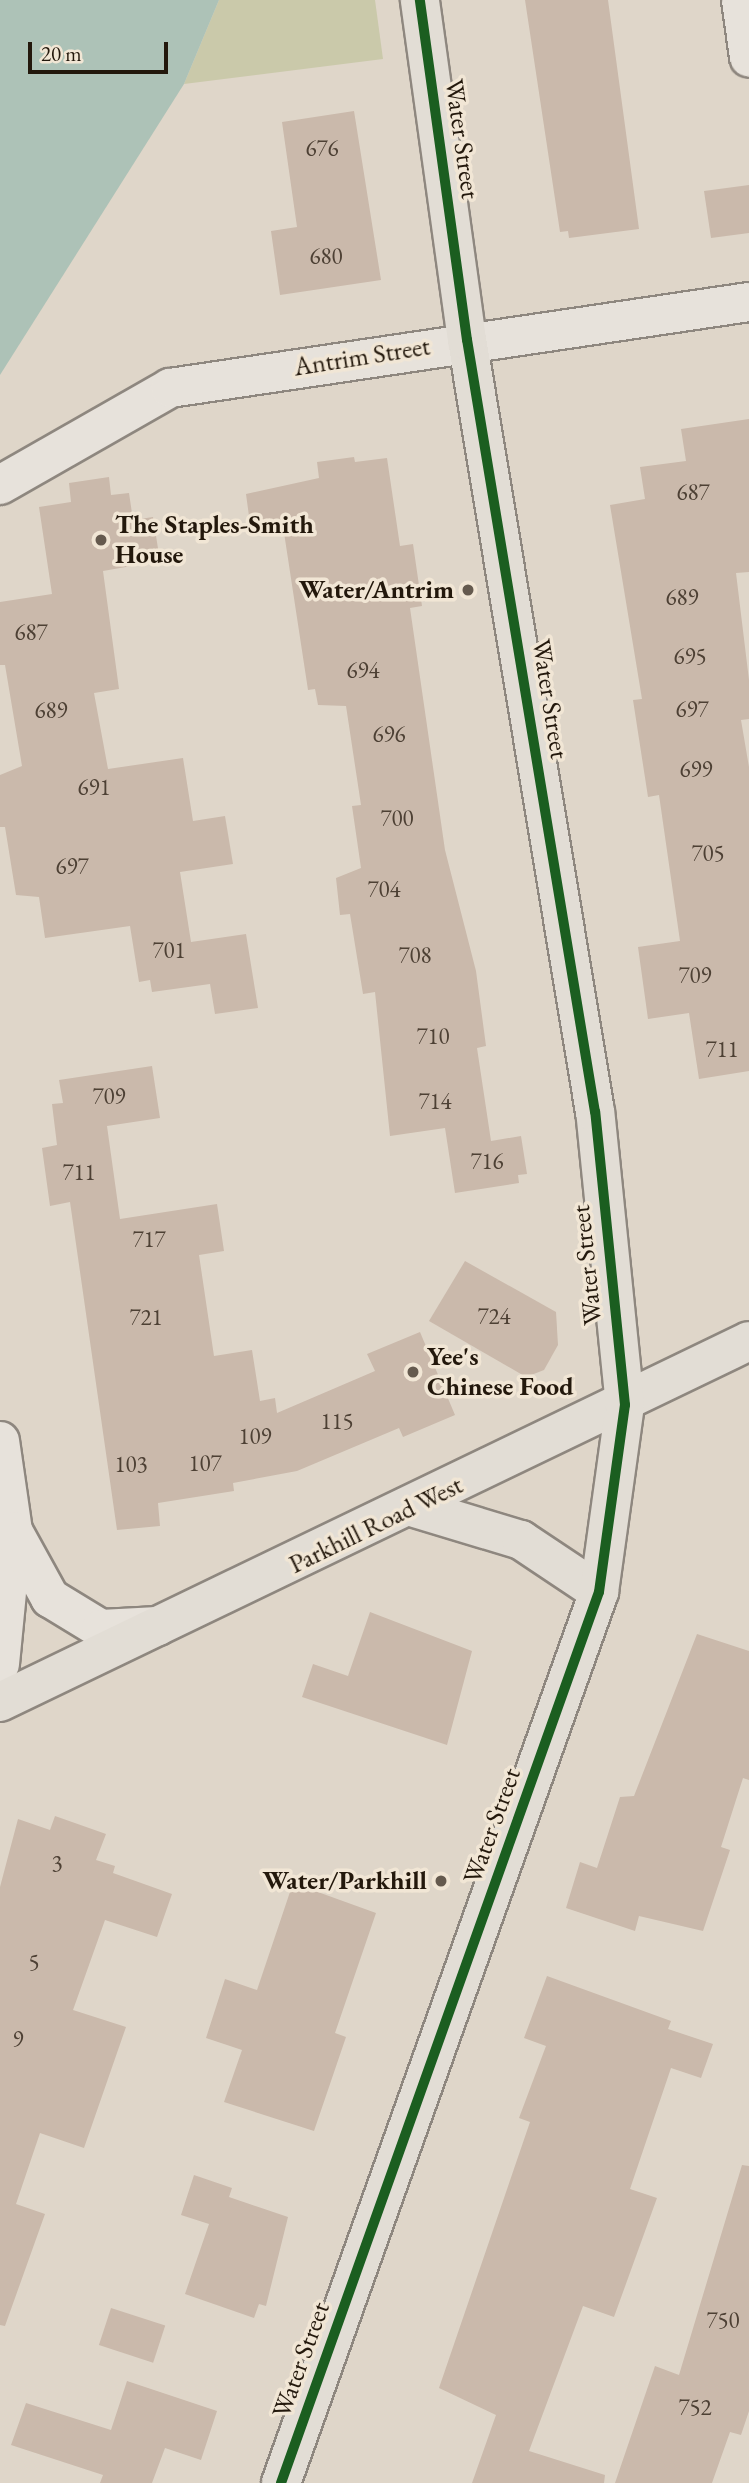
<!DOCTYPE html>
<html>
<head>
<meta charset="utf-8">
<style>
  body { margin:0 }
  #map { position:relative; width:749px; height:2483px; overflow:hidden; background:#dfd6c9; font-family:"EB Garamond",serif }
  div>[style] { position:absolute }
  .green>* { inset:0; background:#cac9aa }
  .water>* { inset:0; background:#adc2b7 }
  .building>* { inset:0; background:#cab9ab; transform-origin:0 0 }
  .roads { filter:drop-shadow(2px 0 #8e877f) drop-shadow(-2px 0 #8e877f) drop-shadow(0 2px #8e877f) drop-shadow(0 -2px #8e877f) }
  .minor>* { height:38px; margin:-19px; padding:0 19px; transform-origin:19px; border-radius:19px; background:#e7e2db }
  .major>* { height:38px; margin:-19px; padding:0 19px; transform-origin:19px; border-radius:19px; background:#e2ddd5 }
  .cycleway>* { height:10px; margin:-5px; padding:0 5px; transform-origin:5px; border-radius:5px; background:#1b5e20 }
  .dots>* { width:19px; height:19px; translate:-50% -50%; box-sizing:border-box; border:4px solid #f1e6d5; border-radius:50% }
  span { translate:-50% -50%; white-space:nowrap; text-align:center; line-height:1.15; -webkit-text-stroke:7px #f1e6d5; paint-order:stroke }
  .number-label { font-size:23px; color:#4d4034 }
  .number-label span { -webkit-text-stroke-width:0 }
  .street-label { font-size:26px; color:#23180c }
  .poi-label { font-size:26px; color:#23180c; font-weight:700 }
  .left { translate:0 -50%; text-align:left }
  .right { translate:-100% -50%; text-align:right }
  .scale { position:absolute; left:28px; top:42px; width:140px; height:32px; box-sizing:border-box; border:4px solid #23180c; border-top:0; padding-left:9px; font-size:21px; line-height:24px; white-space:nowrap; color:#23180c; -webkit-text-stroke:5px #f1e6d5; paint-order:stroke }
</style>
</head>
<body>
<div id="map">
  <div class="green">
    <div style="clip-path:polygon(219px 0,375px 0,383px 59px,184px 84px)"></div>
  </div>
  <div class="water">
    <div style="clip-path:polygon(0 0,219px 0,184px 84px,0 375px)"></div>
  </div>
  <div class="building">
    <div style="clip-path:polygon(525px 0,608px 0,639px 229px,569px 238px,568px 231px,560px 232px)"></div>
    <div style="clip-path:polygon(354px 111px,381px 280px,280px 295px,271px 231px,297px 227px,282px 122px)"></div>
    <div style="clip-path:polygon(749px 185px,749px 233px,711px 238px,704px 191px)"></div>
    <div style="clip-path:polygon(749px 419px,749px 572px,736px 573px,749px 680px,749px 719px,741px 720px,749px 767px,749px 1071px,699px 1079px,689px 1013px,648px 1019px,638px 947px,680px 941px,659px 795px,648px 797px,633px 700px,642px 699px,610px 505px,645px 499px,640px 467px,686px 461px,681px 429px)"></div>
    <div style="clip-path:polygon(354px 457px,355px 462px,387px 458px,400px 546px,413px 544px,422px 606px,410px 608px,445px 850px,476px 971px,486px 1046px,477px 1048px,491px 1141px,521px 1136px,527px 1174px,518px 1175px,519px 1183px,455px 1193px,445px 1128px,390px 1136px,375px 992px,363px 994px,350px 914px,340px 915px,336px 878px,361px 868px,352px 806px,361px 805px,346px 706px,318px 705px,315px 689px,308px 690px,283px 526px,251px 531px,246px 494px,319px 478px,317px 462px)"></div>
    <div style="clip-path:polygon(109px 477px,111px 495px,129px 493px,133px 520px,153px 517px,160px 561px,103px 571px,119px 689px,94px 693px,108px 769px,183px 758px,193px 821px,225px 816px,233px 864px,180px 872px,191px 942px,246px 934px,258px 1008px,215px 1014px,210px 984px,152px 992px,150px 980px,139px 982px,130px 926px,45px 938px,39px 897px,16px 895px,5px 827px,0 827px,0 775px,22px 766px,5px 665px,0 665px,0 602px,52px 594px,39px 507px,71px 502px,69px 483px)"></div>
    <div style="clip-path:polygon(152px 1066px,160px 1118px,107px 1126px,120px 1219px,217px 1204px,224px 1251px,199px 1255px,214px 1356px,252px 1350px,260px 1401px,275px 1398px,277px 1413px,375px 1371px,367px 1354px,420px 1332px,455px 1415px,403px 1437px,399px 1428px,297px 1471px,233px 1483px,234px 1491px,158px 1503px,160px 1526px,117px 1530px,70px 1202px,50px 1206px,42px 1148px,57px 1145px,52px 1104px,63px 1103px,59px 1080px)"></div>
    <div style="clip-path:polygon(465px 1261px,556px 1312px,558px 1345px,544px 1370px,526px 1377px,429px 1321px)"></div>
    <div style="clip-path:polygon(370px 1612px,472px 1651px,447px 1745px,302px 1697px,313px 1664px,348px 1676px)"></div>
    <div style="clip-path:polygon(697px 1634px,749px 1651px,749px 1780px,743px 1778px,721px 1847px,730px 1850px,703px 1931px,639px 1916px,635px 1931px,566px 1908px,580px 1862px,597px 1868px,620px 1797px,634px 1796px)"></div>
    <div style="clip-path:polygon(55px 1816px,106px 1834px,96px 1860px,115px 1866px,113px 1873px,172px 1894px,157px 1937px,105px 1920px,73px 2010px,126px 2027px,84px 2148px,40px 2133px,16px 2204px,45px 2214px,5px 2326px,0 2325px,0 1887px,18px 1819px,50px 1830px)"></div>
    <div style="clip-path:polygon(293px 1883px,376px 1913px,335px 2033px,346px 2037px,314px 2131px,224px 2102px,242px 2050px,206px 2038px,225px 1979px,257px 1990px)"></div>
    <div style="clip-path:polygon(547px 1976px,671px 2021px,668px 2029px,713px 2044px,701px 2078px,671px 2068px,630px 2189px,657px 2198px,614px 2317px,583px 2306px,529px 2451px,605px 2475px,604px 2483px,472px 2483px,496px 2415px,439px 2388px,530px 2122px,519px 2118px,546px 2046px,524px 2038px)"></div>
    <div style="clip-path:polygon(742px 2165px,749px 2166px,749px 2411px,741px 2435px,730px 2432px,712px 2483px,615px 2483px,655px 2366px,679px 2375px)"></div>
    <div style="clip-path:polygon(194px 2175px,232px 2188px,229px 2197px,288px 2217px,266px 2306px,259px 2304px,254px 2318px,185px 2294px,209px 2224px,181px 2215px)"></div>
    <div style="left:111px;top:2308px;width:57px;height:39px;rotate:18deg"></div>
    <div style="clip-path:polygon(127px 2381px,217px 2411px,201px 2460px,165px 2448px,152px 2483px,100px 2483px,103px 2475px,11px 2445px,26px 2403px,111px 2430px)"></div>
  </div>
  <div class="roads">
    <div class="minor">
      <div style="left:741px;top:0;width:58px;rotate:82deg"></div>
      <div style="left:0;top:485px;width:196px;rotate:-29.7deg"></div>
      <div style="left:170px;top:388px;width:585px;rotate:-8.45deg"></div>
      <div style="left:0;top:1441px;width:91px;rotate:81.8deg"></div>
      <div style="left:13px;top:1531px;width:134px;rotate:95.6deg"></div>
      <div style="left:13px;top:1531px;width:77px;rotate:61.1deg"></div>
      <div style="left:50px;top:1598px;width:60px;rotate:31.3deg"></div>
      <div style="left:101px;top:1629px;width:57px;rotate:-3deg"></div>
    </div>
    <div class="major">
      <div style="left:415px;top:1508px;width:111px;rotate:16.8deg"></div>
      <div style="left:521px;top:1540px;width:94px;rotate:33.7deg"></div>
      <div style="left:0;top:1702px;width:831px;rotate:-25.73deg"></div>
      <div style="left:281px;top:2483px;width:946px;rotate:-70.36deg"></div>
      <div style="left:599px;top:1592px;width:189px;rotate:-82.1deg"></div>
      <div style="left:625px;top:1405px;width:295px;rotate:-95.8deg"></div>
      <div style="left:595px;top:1112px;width:783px;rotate:-99.41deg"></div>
      <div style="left:467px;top:340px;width:343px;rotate:-97.9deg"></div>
    </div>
  </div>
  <div class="cycleway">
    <div style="left:281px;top:2483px;width:946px;rotate:-70.36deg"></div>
    <div style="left:599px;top:1592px;width:189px;rotate:-82.1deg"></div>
    <div style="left:625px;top:1405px;width:295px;rotate:-95.8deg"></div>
    <div style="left:595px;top:1112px;width:783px;rotate:-99.41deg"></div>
    <div style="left:467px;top:340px;width:343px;rotate:-97.9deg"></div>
  </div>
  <div class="dots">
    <div style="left:101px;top:540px;background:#655a4e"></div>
    <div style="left:468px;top:590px;background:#655a4e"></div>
    <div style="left:413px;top:1372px;background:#655a4e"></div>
    <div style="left:441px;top:1881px;background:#655a4e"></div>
  </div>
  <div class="number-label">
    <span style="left:322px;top:148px">676</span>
    <span style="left:326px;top:256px">680</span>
    <span style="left:693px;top:492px">687</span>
    <span style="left:682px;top:597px">689</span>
    <span style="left:31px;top:632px">687</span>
    <span style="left:690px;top:656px">695</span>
    <span style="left:363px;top:670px">694</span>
    <span style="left:692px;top:709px">697</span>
    <span style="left:51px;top:710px">689</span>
    <span style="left:389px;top:734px">696</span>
    <span style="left:696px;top:769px">699</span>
    <span style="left:94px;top:787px">691</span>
    <span style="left:397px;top:818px">700</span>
    <span style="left:708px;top:853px">705</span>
    <span style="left:72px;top:866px">697</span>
    <span style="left:384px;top:889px">704</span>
    <span style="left:169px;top:950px">701</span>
    <span style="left:415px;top:955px">708</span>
    <span style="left:695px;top:975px">709</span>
    <span style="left:433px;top:1036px">710</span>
    <span style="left:722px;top:1049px">711</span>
    <span style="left:109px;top:1096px">709</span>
    <span style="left:435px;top:1101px">714</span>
    <span style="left:487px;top:1161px">716</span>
    <span style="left:79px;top:1172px">711</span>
    <span style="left:149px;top:1239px">717</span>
    <span style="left:494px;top:1316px">724</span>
    <span style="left:146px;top:1317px">721</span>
    <span style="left:337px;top:1421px">115</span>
    <span style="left:255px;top:1436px">109</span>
    <span style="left:205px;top:1463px">107</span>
    <span style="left:131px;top:1464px">103</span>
    <span style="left:57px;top:1863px">3</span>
    <span style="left:34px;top:1962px">5</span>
    <span style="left:18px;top:2039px">9</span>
    <span style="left:723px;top:2320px">750</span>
    <span style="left:695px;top:2407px">752</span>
  </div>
  <div class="street-label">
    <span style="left:462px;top:139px;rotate:82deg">Water Street</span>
    <span style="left:362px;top:357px;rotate:-9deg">Antrim Street</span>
    <span style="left:550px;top:699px;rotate:81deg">Water Street</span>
    <span style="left:587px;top:1265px;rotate:-96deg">Water Street</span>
    <span style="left:376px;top:1525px;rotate:-26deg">Parkhill Road West</span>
    <span style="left:492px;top:1826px;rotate:-70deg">Water Street</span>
    <span style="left:301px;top:2360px;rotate:-70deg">Water Street</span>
  </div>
  <div class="poi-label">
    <span class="left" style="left:115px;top:540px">The Staples-Smith<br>House</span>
    <span class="right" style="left:454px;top:590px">Water/Antrim</span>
    <span class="left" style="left:427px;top:1372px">Yee's<br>Chinese Food</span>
    <span class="right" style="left:427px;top:1881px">Water/Parkhill</span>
  </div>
  <div class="scale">20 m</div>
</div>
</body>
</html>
